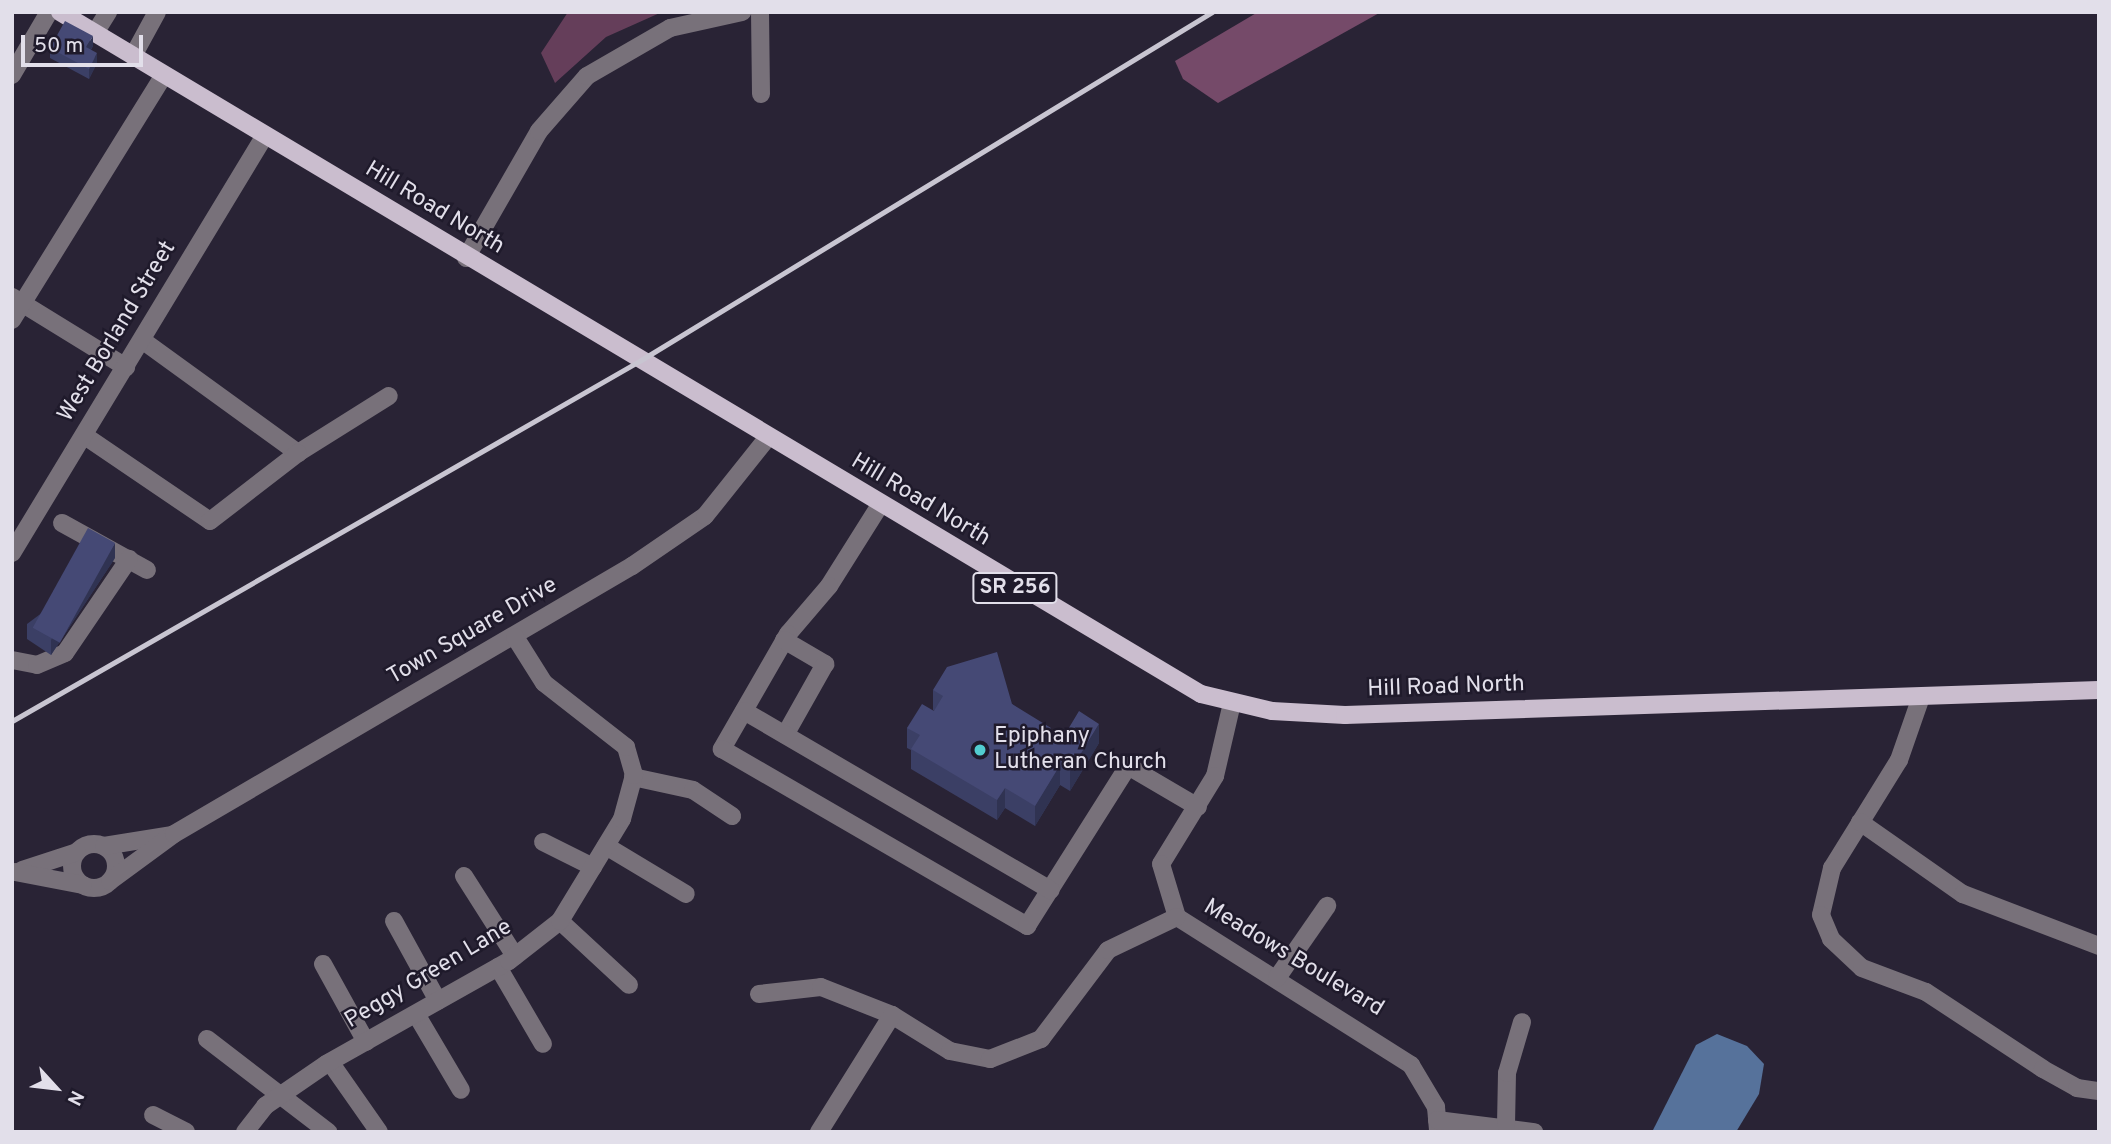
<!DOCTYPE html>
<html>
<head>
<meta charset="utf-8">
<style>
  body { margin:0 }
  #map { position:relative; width:2111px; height:1144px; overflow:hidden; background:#292335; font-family:Overpass,sans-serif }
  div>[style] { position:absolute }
  .green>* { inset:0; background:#653e5a }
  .forest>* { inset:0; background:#754a69 }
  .water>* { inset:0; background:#56729b }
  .minor>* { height:18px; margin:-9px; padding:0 9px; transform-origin:9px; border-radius:9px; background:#78717a }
  .minor>.ring { margin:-9px; padding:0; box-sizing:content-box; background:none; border:18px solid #78717a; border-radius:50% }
  .major>* { height:18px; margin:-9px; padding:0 9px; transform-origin:9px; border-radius:9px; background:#cabdce }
  .rail>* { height:5px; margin:-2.5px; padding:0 2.5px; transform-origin:2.5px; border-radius:2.5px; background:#c8c5d1 }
  .wall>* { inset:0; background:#3b3f65 }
  .shaded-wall>* { inset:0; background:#303352 }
  .building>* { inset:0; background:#454975; transform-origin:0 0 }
  .dots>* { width:19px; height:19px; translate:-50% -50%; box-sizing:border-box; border:4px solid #1f1a2b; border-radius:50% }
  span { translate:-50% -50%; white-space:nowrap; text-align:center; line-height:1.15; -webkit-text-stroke:5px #1f1a2b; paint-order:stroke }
  .shield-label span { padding:2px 5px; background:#1f1a2b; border:2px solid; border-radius:5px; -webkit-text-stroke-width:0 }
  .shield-label { font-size:21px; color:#e2dfea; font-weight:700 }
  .street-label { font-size:23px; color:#e2dfea }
  .poi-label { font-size:23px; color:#e2dfea }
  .left { translate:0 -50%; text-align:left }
  .frame { position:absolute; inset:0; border:14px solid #e2dfea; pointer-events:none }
  .north { position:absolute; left:21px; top:1053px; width:70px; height:70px; -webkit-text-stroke:5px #1f1a2b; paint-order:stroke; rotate:117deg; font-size:19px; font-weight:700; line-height:28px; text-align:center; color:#e2dfea }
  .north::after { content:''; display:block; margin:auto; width:24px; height:32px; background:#e2dfea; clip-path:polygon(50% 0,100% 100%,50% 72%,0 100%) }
  .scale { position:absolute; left:21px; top:35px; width:122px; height:32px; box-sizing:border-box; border:4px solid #e2dfea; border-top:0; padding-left:9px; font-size:21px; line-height:24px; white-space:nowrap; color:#e2dfea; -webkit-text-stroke:5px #1f1a2b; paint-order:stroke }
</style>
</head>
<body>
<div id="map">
  <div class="green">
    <div style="clip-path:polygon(568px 12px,662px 12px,606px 37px,555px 83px,541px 53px)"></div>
  </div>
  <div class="forest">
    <div style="clip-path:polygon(1258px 12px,1381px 12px,1218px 103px,1183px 79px,1175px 61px)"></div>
  </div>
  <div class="water">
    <div style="clip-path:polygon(1717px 1034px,1747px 1046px,1764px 1064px,1759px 1094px,1736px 1132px,1652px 1132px,1696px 1045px)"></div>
  </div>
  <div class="minor">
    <div style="left:760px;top:12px;width:82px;rotate:89.3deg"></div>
    <div style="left:95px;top:33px;width:25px;rotate:-58deg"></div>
    <div style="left:133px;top:56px;width:50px;rotate:-61.4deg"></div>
    <div style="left:12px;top:75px;width:73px;rotate:-59.6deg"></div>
    <div style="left:466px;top:258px;width:146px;rotate:-60.1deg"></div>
    <div style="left:539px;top:131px;width:73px;rotate:-48.9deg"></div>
    <div style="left:587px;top:76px;width:96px;rotate:-30deg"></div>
    <div style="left:670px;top:28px;width:74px;rotate:-12.5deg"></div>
    <div style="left:12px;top:297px;width:134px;rotate:31.6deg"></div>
    <div style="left:12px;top:320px;width:288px;rotate:-58.2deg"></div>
    <div style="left:142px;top:340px;width:193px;rotate:35.9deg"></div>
    <div style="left:298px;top:453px;width:107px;rotate:-32.1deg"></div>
    <div style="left:85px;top:436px;width:151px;rotate:34.2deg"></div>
    <div style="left:210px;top:521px;width:111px;rotate:-37.7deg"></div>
    <div style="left:880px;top:505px;width:96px;rotate:122.2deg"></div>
    <div style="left:829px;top:586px;width:63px;rotate:130.5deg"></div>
    <div style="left:788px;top:634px;width:133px;rotate:119.9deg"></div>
    <div style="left:722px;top:749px;width:353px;rotate:30.1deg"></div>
    <div style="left:1027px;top:926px;width:189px;rotate:-57.7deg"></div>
    <div style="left:1128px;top:766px;width:81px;rotate:30.4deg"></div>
    <div style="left:62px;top:523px;width:97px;rotate:28.9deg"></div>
    <div style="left:12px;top:553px;width:488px;rotate:-58.8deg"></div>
    <div style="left:784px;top:640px;width:48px;rotate:30.3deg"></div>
    <div style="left:825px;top:664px;width:81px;rotate:119.4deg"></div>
    <div style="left:12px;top:660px;width:25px;rotate:11deg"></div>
    <div style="left:37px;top:665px;width:30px;rotate:-23deg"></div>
    <div style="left:65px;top:653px;width:114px;rotate:-55.8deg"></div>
    <div style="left:1921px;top:697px;width:67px;rotate:109.2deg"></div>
    <div style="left:1899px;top:760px;width:127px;rotate:121.8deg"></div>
    <div style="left:1832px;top:868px;width:48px;rotate:103.2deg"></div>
    <div style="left:1821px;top:915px;width:26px;rotate:67deg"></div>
    <div style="left:1831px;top:939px;width:42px;rotate:43.1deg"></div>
    <div style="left:1862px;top:968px;width:68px;rotate:20.6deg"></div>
    <div style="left:1926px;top:992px;width:140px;rotate:33.3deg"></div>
    <div style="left:2043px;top:1069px;width:39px;rotate:29deg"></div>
    <div style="left:2077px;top:1088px;width:22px;rotate:8deg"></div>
    <div style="left:1232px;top:703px;width:75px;rotate:103.1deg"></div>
    <div style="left:1215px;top:776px;width:103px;rotate:121.5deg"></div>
    <div style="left:1161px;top:864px;width:55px;rotate:73.2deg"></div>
    <div style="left:1177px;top:917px;width:277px;rotate:32.3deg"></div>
    <div style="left:1411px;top:1065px;width:49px;rotate:59.2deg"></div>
    <div style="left:1436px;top:1107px;width:25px;rotate:85deg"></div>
    <div style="left:744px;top:711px;width:355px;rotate:30.3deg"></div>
    <div style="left:633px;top:777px;width:61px;rotate:12.2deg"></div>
    <div style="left:693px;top:790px;width:47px;rotate:33.7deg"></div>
    <div style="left:1860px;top:822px;width:126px;rotate:35deg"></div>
    <div style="left:1963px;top:894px;width:146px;rotate:20.9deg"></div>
    <div style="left:543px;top:842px;width:56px;rotate:26.6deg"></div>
    <div class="ring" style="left:72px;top:844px;width:26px;height:26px"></div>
    <div style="left:104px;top:846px;width:68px;rotate:-9.3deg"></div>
    <div style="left:606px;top:846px;width:93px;rotate:31deg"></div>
    <div style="left:22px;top:870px;width:58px;rotate:-18.1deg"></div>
    <div style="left:15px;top:872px;width:69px;rotate:10.8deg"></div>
    <div style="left:464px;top:876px;width:95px;rotate:57.5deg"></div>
    <div style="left:110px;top:881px;width:79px;rotate:-36.3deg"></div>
    <div style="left:174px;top:834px;width:531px;rotate:-30.33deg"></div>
    <div style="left:632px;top:566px;width:88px;rotate:-34.4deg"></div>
    <div style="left:705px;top:516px;width:101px;rotate:-51.4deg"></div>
    <div style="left:394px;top:921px;width:91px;rotate:61.2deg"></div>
    <div style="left:560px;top:921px;width:94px;rotate:42.8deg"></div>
    <div style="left:323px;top:964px;width:89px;rotate:61.1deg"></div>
    <div style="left:498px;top:967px;width:89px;rotate:59.7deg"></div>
    <div style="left:1277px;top:978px;width:88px;rotate:-55.2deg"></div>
    <div style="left:759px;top:994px;width:62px;rotate:-6.4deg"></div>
    <div style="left:821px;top:987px;width:76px;rotate:21.5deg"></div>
    <div style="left:892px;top:1015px;width:68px;rotate:31.8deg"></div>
    <div style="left:950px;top:1051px;width:41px;rotate:11.3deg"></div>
    <div style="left:990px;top:1059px;width:55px;rotate:-21.4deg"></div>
    <div style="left:1041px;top:1039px;width:111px;rotate:-53deg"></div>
    <div style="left:1108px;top:950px;width:76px;rotate:-25.6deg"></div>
    <div style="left:416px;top:1014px;width:88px;rotate:59.4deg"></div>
    <div style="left:207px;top:1039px;width:153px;rotate:37.5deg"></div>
    <div style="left:330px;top:1062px;width:85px;rotate:55deg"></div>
    <div style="left:153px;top:1115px;width:37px;rotate:27deg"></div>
    <div style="left:1437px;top:1120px;width:98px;rotate:7.1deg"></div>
    <div style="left:1506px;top:1125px;width:52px;rotate:-88.9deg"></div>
    <div style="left:1507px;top:1073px;width:53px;rotate:-73.6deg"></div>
    <div style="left:245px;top:1132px;width:33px;rotate:-52deg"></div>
    <div style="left:265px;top:1106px;width:74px;rotate:-34.5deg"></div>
    <div style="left:326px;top:1064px;width:210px;rotate:-29.4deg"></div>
    <div style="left:509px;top:961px;width:65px;rotate:-38.1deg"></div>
    <div style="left:560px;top:921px;width:119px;rotate:-58.7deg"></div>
    <div style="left:622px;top:819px;width:46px;rotate:-74.7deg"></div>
    <div style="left:634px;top:775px;width:29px;rotate:-106deg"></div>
    <div style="left:626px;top:747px;width:104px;rotate:-142deg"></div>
    <div style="left:544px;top:683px;width:54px;rotate:-122.2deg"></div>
    <div style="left:819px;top:1132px;width:138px;rotate:-58deg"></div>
  </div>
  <div class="major">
    <div style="left:60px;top:12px;width:1329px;rotate:30.87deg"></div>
    <div style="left:1201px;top:694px;width:73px;rotate:13.5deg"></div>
    <div style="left:1272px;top:711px;width:73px;rotate:3.1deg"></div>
    <div style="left:1345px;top:715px;width:754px;rotate:-1.9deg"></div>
  </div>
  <div class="rail">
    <div style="left:12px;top:721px;width:725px;rotate:-29.85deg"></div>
    <div style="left:641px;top:360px;width:669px;rotate:-31.36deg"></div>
  </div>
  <div class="wall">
    <div style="clip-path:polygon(93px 46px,91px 50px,97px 63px,89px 79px,50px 58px,50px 48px)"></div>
    <div style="clip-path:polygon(115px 558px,51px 655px,27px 639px,27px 624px)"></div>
    <div style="clip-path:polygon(933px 690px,1012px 704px,1051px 735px,1061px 741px,1099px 743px,1070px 791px,1060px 785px,1035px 826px,1005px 808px,997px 820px,911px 769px,911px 750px,907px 748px,907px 728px,934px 711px,933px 710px)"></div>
  </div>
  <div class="shaded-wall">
    <div style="clip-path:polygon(93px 36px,93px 46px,86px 57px,86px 47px)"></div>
    <div style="clip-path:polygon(97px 53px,97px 63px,89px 79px,89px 69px)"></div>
    <div style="clip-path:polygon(115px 543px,115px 558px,51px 655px,51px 640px)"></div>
    <div style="clip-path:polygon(1099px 724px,1099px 743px,1070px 791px,1070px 771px)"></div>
    <div style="clip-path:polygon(1060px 765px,1060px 785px,1035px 826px,1035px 806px)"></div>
    <div style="clip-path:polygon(1005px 788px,1005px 808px,997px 820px,997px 800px)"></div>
  </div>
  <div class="building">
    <div style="clip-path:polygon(65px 21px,93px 36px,86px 47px,97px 53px,89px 69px,50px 48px)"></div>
    <div style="left:88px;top:528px;width:31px;height:114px;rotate:29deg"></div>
    <div style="clip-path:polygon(997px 652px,1012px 704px,1051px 728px,1047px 733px,1061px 741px,1079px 711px,1099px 724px,1070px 771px,1060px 765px,1035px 806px,1005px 788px,997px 800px,911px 749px,920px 735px,907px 728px,922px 704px,934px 711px,943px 696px,933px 690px,947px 667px)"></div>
  </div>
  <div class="dots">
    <div style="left:980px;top:750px;background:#52ccd0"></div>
  </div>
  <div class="shield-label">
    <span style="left:1015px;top:588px">SR 256</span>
  </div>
  <div class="street-label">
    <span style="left:434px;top:209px;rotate:31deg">Hill Road North</span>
    <span style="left:118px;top:332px;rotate:-59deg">West Borland Street</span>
    <span style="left:920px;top:501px;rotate:31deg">Hill Road North</span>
    <span style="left:473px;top:632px;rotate:-30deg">Town Square Drive</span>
    <span style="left:1446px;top:688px;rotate:-2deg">Hill Road North</span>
    <span style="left:1293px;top:959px;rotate:31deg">Meadows Boulevard</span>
    <span style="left:429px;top:975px;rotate:-31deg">Peggy Green Lane</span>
  </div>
  <div class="poi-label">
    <span class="left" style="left:994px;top:750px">Epiphany<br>Lutheran Church</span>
  </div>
  <div class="frame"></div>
  <div class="north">N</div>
  <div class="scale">50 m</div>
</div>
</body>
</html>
